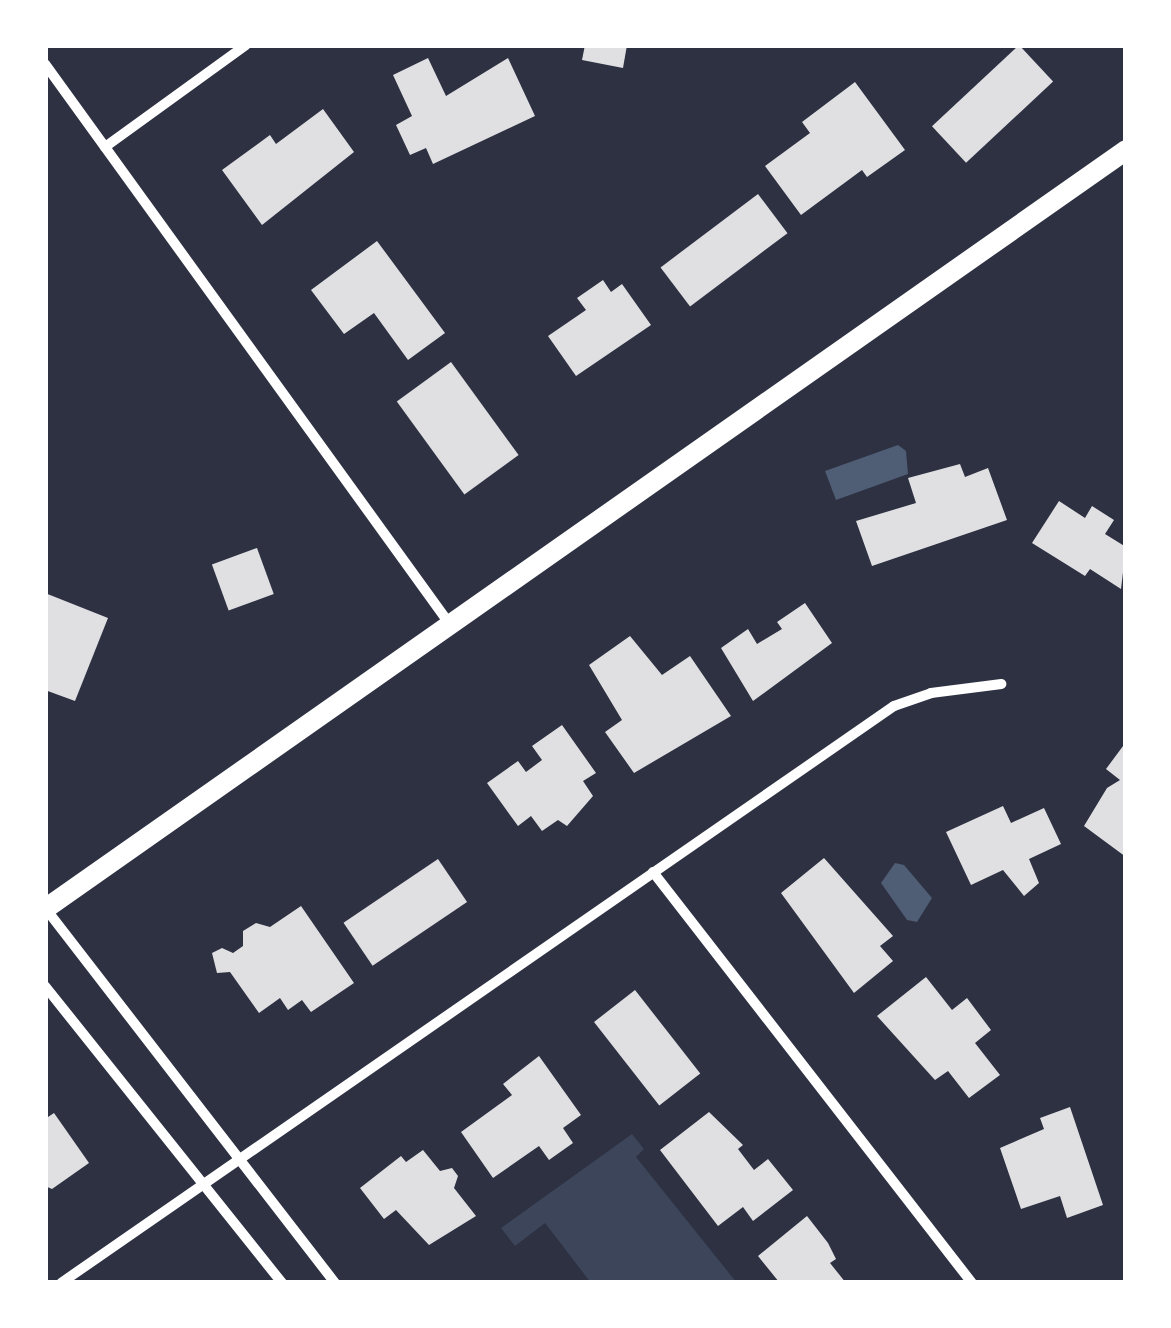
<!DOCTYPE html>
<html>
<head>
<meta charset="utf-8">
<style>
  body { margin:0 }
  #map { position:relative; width:1171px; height:1328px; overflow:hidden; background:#2d3142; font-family:"DM Sans",sans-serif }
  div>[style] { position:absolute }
  .green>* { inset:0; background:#3c4559 }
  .water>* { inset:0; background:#4f5d75 }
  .building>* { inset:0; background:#e0e0e3; transform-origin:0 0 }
  .minor>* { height:10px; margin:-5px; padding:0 5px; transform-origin:5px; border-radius:5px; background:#fff }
  .secondary>* { height:20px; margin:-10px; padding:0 10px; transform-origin:10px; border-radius:10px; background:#fff }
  span { translate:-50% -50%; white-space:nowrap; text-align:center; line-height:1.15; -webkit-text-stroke:10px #fff; paint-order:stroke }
  .frame { position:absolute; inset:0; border:48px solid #fff; pointer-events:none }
</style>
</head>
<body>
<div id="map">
  <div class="green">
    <div style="clip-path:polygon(632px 1134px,644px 1149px,636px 1157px,737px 1283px,591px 1283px,545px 1223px,515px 1246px,501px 1228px)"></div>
  </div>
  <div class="water">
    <div style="clip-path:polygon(898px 445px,906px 451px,908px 474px,836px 500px,825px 471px)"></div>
    <div style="clip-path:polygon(895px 863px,904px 865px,932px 898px,917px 922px,907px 920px,881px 883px)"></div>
  </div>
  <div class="building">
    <div style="clip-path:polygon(585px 45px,627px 45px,623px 68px,582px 60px)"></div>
    <div style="left:1019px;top:45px;width:50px;height:119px;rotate:47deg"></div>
    <div style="clip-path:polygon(428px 58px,446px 96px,508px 58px,535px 116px,433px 164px,426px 148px,410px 155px,396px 125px,412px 116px,393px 75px)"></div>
    <div style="clip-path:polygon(855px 82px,905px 150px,867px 177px,862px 170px,801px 215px,765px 166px,810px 133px,802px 122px)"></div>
    <div style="clip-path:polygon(323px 109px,354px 152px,262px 225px,222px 170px,270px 135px,276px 144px)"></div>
    <div style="left:758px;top:194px;width:49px;height:122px;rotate:53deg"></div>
    <div style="clip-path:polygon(377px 241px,445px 333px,408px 360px,374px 313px,344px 334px,311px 290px)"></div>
    <div style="clip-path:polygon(603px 280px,611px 292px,622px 284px,651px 325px,576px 376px,548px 336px,586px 310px,577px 298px)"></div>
    <div style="left:451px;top:362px;width:115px;height:67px;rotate:54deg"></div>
    <div style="clip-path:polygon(960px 464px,965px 477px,988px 468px,1007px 520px,872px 566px,856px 521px,916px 503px,908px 478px)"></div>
    <div style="clip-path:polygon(1059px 501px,1085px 518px,1092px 506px,1114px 520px,1105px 534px,1126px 547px,1121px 589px,1090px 569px,1085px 576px,1032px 543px)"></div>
    <div style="left:257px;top:548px;width:49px;height:48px;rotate:70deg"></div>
    <div style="clip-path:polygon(45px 593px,108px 618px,75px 701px,45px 690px)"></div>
    <div style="clip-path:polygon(805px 603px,832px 643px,753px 701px,721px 648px,748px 629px,757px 644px,782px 629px,777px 622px)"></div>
    <div style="clip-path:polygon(630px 636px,662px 675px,690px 656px,731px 716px,634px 773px,605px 732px,622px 720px,589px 665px)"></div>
    <div style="clip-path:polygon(562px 725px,596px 773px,583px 781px,593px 796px,567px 826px,558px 820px,542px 831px,531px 816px,518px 826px,487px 783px,518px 761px,526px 772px,542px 760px,532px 746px)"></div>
    <div style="clip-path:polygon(1126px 742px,1126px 857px,1084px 826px,1107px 788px,1120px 780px,1106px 769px)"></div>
    <div style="clip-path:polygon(1003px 806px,1011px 823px,1044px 808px,1061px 844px,1029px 859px,1039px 883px,1024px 896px,1003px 870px,971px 885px,946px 832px)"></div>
    <div style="clip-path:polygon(824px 858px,893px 936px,880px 946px,893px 961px,854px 993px,781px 893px)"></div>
    <div style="left:438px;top:859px;width:52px;height:114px;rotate:56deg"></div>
    <div style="clip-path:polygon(301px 906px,354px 983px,311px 1012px,302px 1000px,288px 1010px,280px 998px,259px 1013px,230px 972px,217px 973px,212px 953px,222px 948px,233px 953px,243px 946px,243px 931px,256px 923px,270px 927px)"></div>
    <div style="clip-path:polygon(926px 977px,952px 1010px,967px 998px,991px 1030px,975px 1043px,1000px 1075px,969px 1098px,948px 1071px,935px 1080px,877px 1016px)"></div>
    <div style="left:635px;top:990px;width:106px;height:52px;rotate:52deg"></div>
    <div style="clip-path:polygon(539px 1056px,581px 1115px,563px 1128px,573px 1143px,549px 1160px,539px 1146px,493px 1178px,461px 1132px,512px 1095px,503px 1084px)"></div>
    <div style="clip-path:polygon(1070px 1107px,1103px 1205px,1067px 1218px,1060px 1196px,1021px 1209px,1000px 1148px,1044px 1129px,1040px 1118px)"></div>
    <div style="clip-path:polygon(709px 1112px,743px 1145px,738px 1149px,754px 1170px,768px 1159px,793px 1190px,753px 1221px,743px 1207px,718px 1226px,660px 1150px)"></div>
    <div style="clip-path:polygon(54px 1113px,89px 1163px,52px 1189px,45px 1186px,45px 1119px)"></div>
    <div style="clip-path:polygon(423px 1150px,440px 1171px,452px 1168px,458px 1176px,454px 1188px,476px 1216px,429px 1245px,396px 1210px,384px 1219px,360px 1188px,401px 1156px,406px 1162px)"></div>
    <div style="clip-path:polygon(807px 1216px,828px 1243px,836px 1259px,830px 1263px,846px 1283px,779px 1282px,758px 1256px)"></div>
  </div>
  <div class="minor">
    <div style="left:45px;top:64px;width:693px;rotate:54.15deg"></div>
    <div style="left:105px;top:147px;width:174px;rotate:-35.9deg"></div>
    <div style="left:653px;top:872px;width:520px;rotate:52.18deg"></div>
    <div style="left:46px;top:909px;width:473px;rotate:52.3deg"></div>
    <div style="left:45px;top:986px;width:380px;rotate:51.4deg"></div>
    <div style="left:61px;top:1283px;width:1013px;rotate:-34.71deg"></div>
    <div style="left:894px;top:706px;width:39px;rotate:-19deg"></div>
    <div style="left:931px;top:693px;width:71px;rotate:-7.3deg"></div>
  </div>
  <div class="secondary">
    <div style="left:45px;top:909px;width:1321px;rotate:-35.07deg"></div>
  </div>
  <div class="frame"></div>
</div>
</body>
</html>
